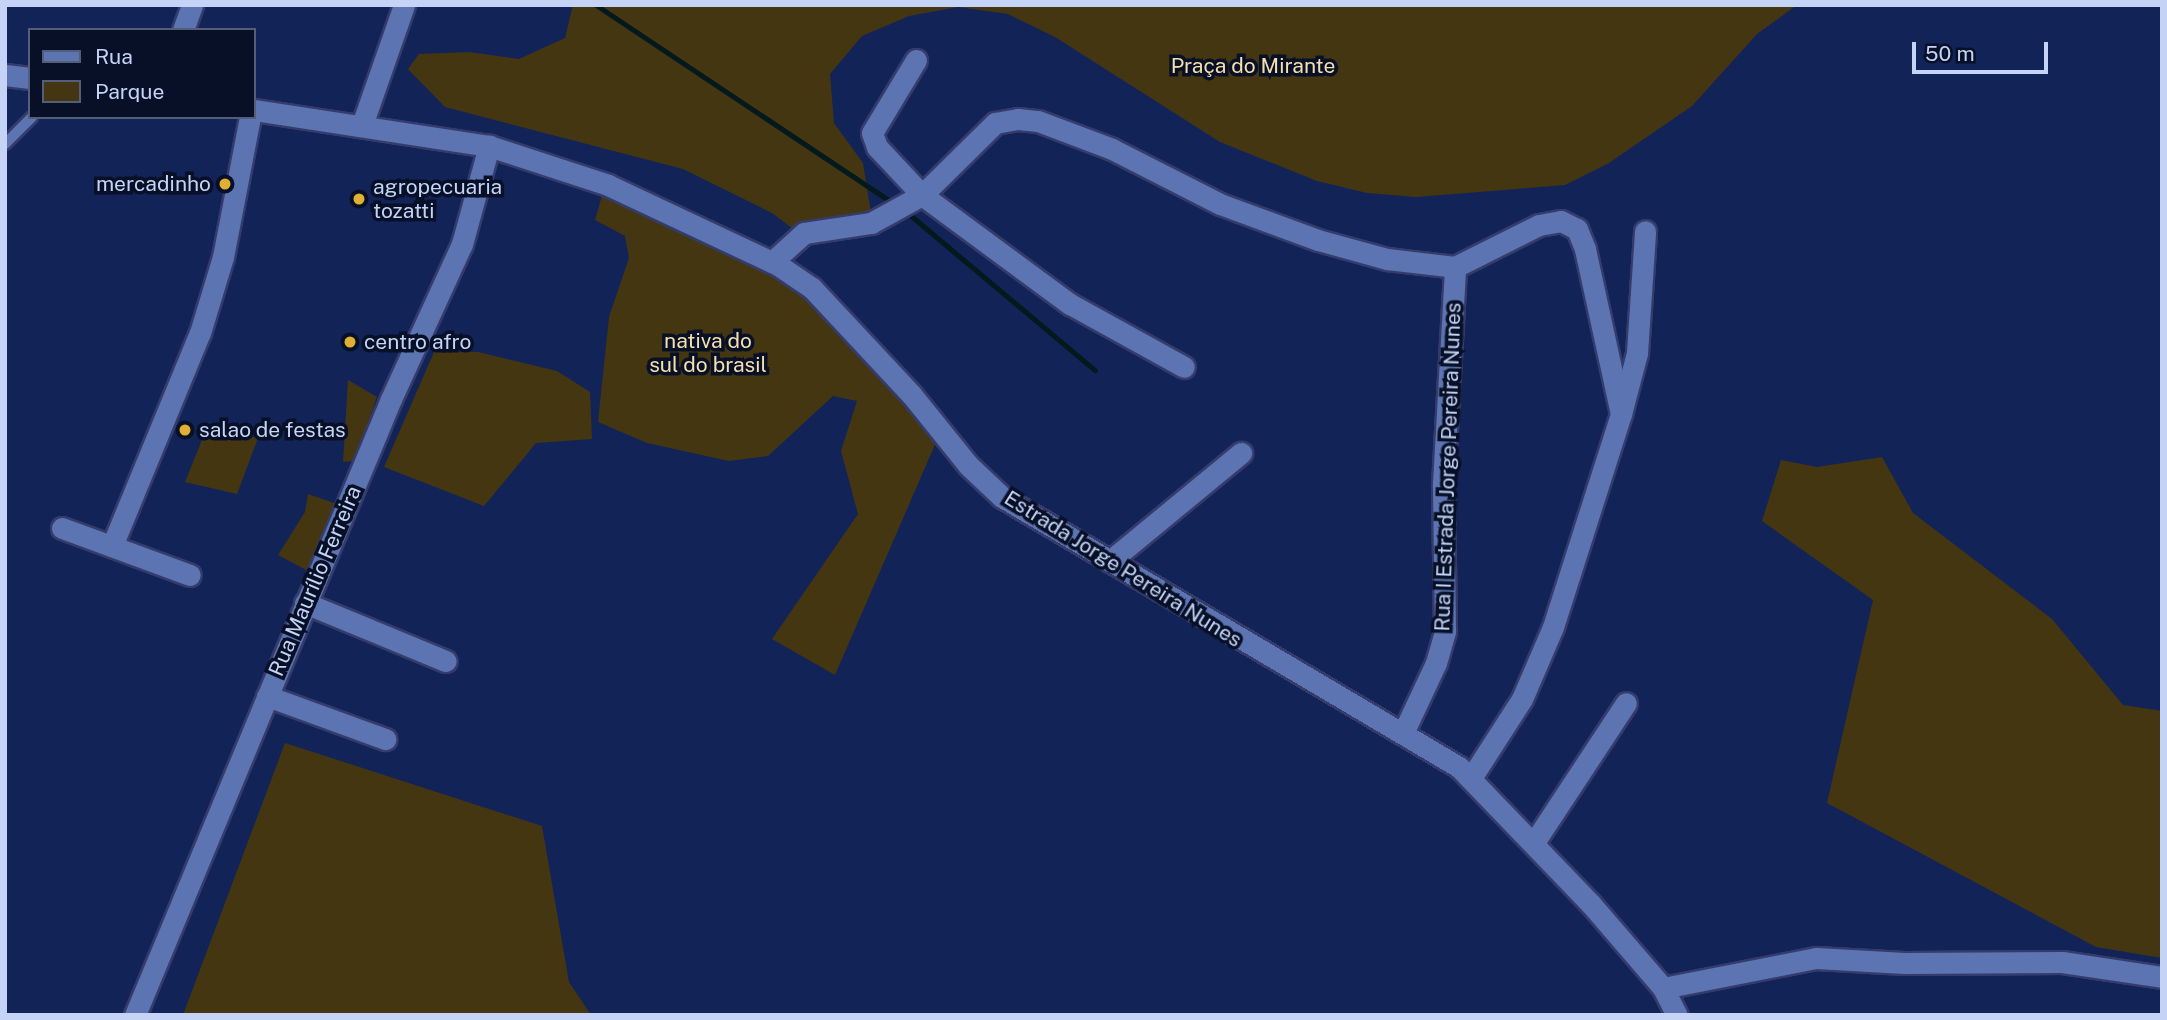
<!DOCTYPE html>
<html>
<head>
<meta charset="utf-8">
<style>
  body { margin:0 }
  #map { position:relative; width:2167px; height:1020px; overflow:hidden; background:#122358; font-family:"Public Sans",sans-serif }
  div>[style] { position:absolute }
  .green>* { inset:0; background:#453612 }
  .stream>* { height:5px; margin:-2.5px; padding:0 2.5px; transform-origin:2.5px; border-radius:2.5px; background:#03191c }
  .roads { filter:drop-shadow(2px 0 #353c6c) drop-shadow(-2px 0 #353c6c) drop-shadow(0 2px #353c6c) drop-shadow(0 -2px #353c6c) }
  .lane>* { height:10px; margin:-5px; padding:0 5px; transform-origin:5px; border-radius:5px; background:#5c75b2 }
  .street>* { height:21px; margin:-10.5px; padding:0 10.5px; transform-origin:10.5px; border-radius:10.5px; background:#5c75b2 }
  .secondary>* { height:21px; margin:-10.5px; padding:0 10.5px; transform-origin:10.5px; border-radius:10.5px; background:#5c75b2 }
  .dots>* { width:19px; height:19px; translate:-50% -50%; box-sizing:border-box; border:4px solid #071027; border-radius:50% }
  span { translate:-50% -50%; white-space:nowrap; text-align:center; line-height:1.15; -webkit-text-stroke:7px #071027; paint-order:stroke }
  .park-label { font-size:21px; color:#f6dfab }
  .poi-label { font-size:21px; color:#c5d4f6 }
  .right { translate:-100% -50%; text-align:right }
  .left { translate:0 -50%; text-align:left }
  .street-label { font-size:21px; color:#c5d4f6 }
  .frame { position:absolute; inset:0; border:7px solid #c5d4f6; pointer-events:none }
  .legend { position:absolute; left:28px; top:28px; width:228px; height:91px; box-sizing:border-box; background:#071027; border:2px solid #535e7a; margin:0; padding:9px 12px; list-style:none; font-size:21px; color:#c5d4f6 }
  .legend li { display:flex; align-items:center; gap:14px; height:35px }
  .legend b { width:35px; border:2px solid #535e7a }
  .scale { position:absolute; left:1912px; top:42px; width:136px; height:32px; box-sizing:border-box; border:4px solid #c5d4f6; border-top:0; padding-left:9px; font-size:21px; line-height:24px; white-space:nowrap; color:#c5d4f6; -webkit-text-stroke:5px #071027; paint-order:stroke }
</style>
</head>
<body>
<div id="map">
  <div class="green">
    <div style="clip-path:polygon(573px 5px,1797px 5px,1757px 34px,1692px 106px,1609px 163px,1565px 185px,1416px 197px,1367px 193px,1317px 181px,1220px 142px,1055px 37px,1008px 14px,958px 7px,909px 16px,862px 36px,830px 74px,834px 123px,863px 163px,871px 213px,804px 237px,772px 213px,683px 169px,445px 107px,408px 69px,419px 54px,469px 52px,519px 59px,565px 38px)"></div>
    <div style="clip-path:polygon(603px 192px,790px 282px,845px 325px,937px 440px,835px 675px,772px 639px,858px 514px,841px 451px,857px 401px,833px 396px,768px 456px,729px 461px,647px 443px,598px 422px,609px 317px,629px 258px,625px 236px,595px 220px)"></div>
    <div style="clip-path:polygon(434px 352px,478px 352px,557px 371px,590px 392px,592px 439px,536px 443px,484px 506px,384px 467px)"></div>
    <div style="clip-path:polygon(348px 380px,377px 397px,355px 461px,343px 462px)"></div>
    <div style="clip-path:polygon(208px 425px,258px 438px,237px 494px,185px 482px)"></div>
    <div style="clip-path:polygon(1882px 457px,1913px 513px,2052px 619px,2123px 705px,2162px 711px,2162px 958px,2096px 947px,1827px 803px,1873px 600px,1762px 521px,1781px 460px,1817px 467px)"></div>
    <div style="clip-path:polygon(308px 494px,340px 505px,308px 571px,278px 555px,305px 512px)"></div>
    <div style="clip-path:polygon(285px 743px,542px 826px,569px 982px,591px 1015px,183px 1015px)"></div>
  </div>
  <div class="stream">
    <div style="left:596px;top:5px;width:357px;rotate:33.7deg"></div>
    <div style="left:904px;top:210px;width:249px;rotate:40deg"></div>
  </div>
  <div class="roads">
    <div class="lane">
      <div style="left:5px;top:144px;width:38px;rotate:-45deg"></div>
    </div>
    <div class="street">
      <div style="left:183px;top:30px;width:27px;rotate:-70deg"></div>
      <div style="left:916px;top:60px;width:85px;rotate:121.1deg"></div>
      <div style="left:872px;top:133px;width:15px;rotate:70deg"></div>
      <div style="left:877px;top:147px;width:66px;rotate:46.8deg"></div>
      <div style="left:922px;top:195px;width:103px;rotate:-44.6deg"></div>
      <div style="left:995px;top:123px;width:23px;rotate:-10deg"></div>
      <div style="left:1018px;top:119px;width:20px;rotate:6deg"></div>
      <div style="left:1038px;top:121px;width:79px;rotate:20.7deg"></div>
      <div style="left:1112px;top:149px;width:121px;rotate:27deg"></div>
      <div style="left:1220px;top:204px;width:104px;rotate:20.2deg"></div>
      <div style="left:1318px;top:240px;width:72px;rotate:15.4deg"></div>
      <div style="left:1387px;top:259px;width:68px;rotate:6.7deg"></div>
      <div style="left:362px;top:125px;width:127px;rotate:-70.7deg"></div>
      <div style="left:772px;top:262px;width:43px;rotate:-42.2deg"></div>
      <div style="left:804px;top:233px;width:68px;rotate:-8.5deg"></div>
      <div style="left:871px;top:223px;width:58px;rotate:-28.8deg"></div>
      <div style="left:922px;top:195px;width:184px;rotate:36.4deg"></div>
      <div style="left:1070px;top:304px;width:130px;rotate:28.9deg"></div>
      <div style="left:62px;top:528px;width:136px;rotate:20.2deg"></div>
      <div style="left:112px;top:546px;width:230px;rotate:-67.6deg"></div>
      <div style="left:200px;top:333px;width:79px;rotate:-73.2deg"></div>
      <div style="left:223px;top:257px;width:143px;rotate:-79.1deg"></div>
      <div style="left:1110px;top:561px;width:170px;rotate:-39.5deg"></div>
      <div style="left:305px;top:603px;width:152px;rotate:22.4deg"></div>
      <div style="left:267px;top:696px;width:126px;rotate:20deg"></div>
      <div style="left:1404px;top:731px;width:75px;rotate:-64.8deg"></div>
      <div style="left:1436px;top:663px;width:33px;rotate:-74deg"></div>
      <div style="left:1445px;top:631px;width:147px;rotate:-90.8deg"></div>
      <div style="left:1443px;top:484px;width:217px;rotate:-86.8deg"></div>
      <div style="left:1455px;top:267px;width:94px;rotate:-26.6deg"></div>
      <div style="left:1539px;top:225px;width:22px;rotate:-10deg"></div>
      <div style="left:1561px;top:221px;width:18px;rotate:27deg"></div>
      <div style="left:1577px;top:229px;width:22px;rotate:68deg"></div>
      <div style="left:1585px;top:249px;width:169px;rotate:77.7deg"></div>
      <div style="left:1471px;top:778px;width:94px;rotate:-57.2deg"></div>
      <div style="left:1522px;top:699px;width:78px;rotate:-66.7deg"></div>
      <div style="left:1553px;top:627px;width:224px;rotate:-72.3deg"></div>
      <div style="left:1621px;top:414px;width:63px;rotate:-75.3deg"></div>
      <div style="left:1637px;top:353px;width:122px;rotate:-86.2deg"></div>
      <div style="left:1535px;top:841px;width:165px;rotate:-56.6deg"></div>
      <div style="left:1663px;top:988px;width:156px;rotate:-11.1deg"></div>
      <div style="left:1816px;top:958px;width:88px;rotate:3.3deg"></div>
      <div style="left:1904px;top:963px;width:158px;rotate:-0.4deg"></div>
      <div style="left:2062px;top:962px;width:101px;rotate:8.5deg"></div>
      <div style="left:135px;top:1015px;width:667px;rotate:-67.43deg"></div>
      <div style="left:391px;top:399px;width:170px;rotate:-65.4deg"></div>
      <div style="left:462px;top:244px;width:102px;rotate:-74.6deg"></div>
    </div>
    <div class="secondary">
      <div style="left:5px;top:75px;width:25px;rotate:7deg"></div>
      <div style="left:254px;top:110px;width:238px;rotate:8.7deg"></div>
      <div style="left:489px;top:146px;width:125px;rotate:18.1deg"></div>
      <div style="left:608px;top:185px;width:188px;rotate:25.2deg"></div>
      <div style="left:778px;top:265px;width:41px;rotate:34.1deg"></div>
      <div style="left:812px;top:288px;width:145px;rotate:47deg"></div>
      <div style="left:911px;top:394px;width:91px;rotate:51.2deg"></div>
      <div style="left:968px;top:465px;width:47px;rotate:43.3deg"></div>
      <div style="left:1002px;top:497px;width:531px;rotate:30.58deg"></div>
      <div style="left:1459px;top:767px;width:189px;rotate:46.1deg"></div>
      <div style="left:1590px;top:903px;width:112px;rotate:49.3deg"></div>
      <div style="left:1663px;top:988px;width:30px;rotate:63deg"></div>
    </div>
  </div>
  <div class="dots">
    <div style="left:225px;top:184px;background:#e0b034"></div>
    <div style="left:359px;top:199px;background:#e0b034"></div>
    <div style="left:350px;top:342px;background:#e0b034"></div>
    <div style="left:185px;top:430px;background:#e0b034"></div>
  </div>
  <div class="park-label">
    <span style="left:1253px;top:66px">Praça do Mirante</span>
    <span style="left:708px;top:353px">nativa do<br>sul do brasil</span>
  </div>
  <div class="poi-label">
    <span class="right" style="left:211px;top:184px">mercadinho</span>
    <span class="left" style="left:373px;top:199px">agropecuaria<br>tozatti</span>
    <span class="left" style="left:364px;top:342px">centro afro</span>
    <span class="left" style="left:199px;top:430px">salao de festas</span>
  </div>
  <div class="street-label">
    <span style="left:1448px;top:467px;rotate:-88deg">Rua I Estrada Jorge Pereira Nunes</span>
    <span style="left:1123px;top:569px;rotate:32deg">Estrada Jorge Pereira Nunes</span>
    <span style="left:315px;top:581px;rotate:-67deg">Rua Maurílio Ferreira</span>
  </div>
  <div class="frame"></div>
  <ul class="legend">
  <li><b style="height:9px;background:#5c75b2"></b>Rua</li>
  <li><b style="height:19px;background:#453612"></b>Parque</li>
  </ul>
  <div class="scale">50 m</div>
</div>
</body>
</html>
